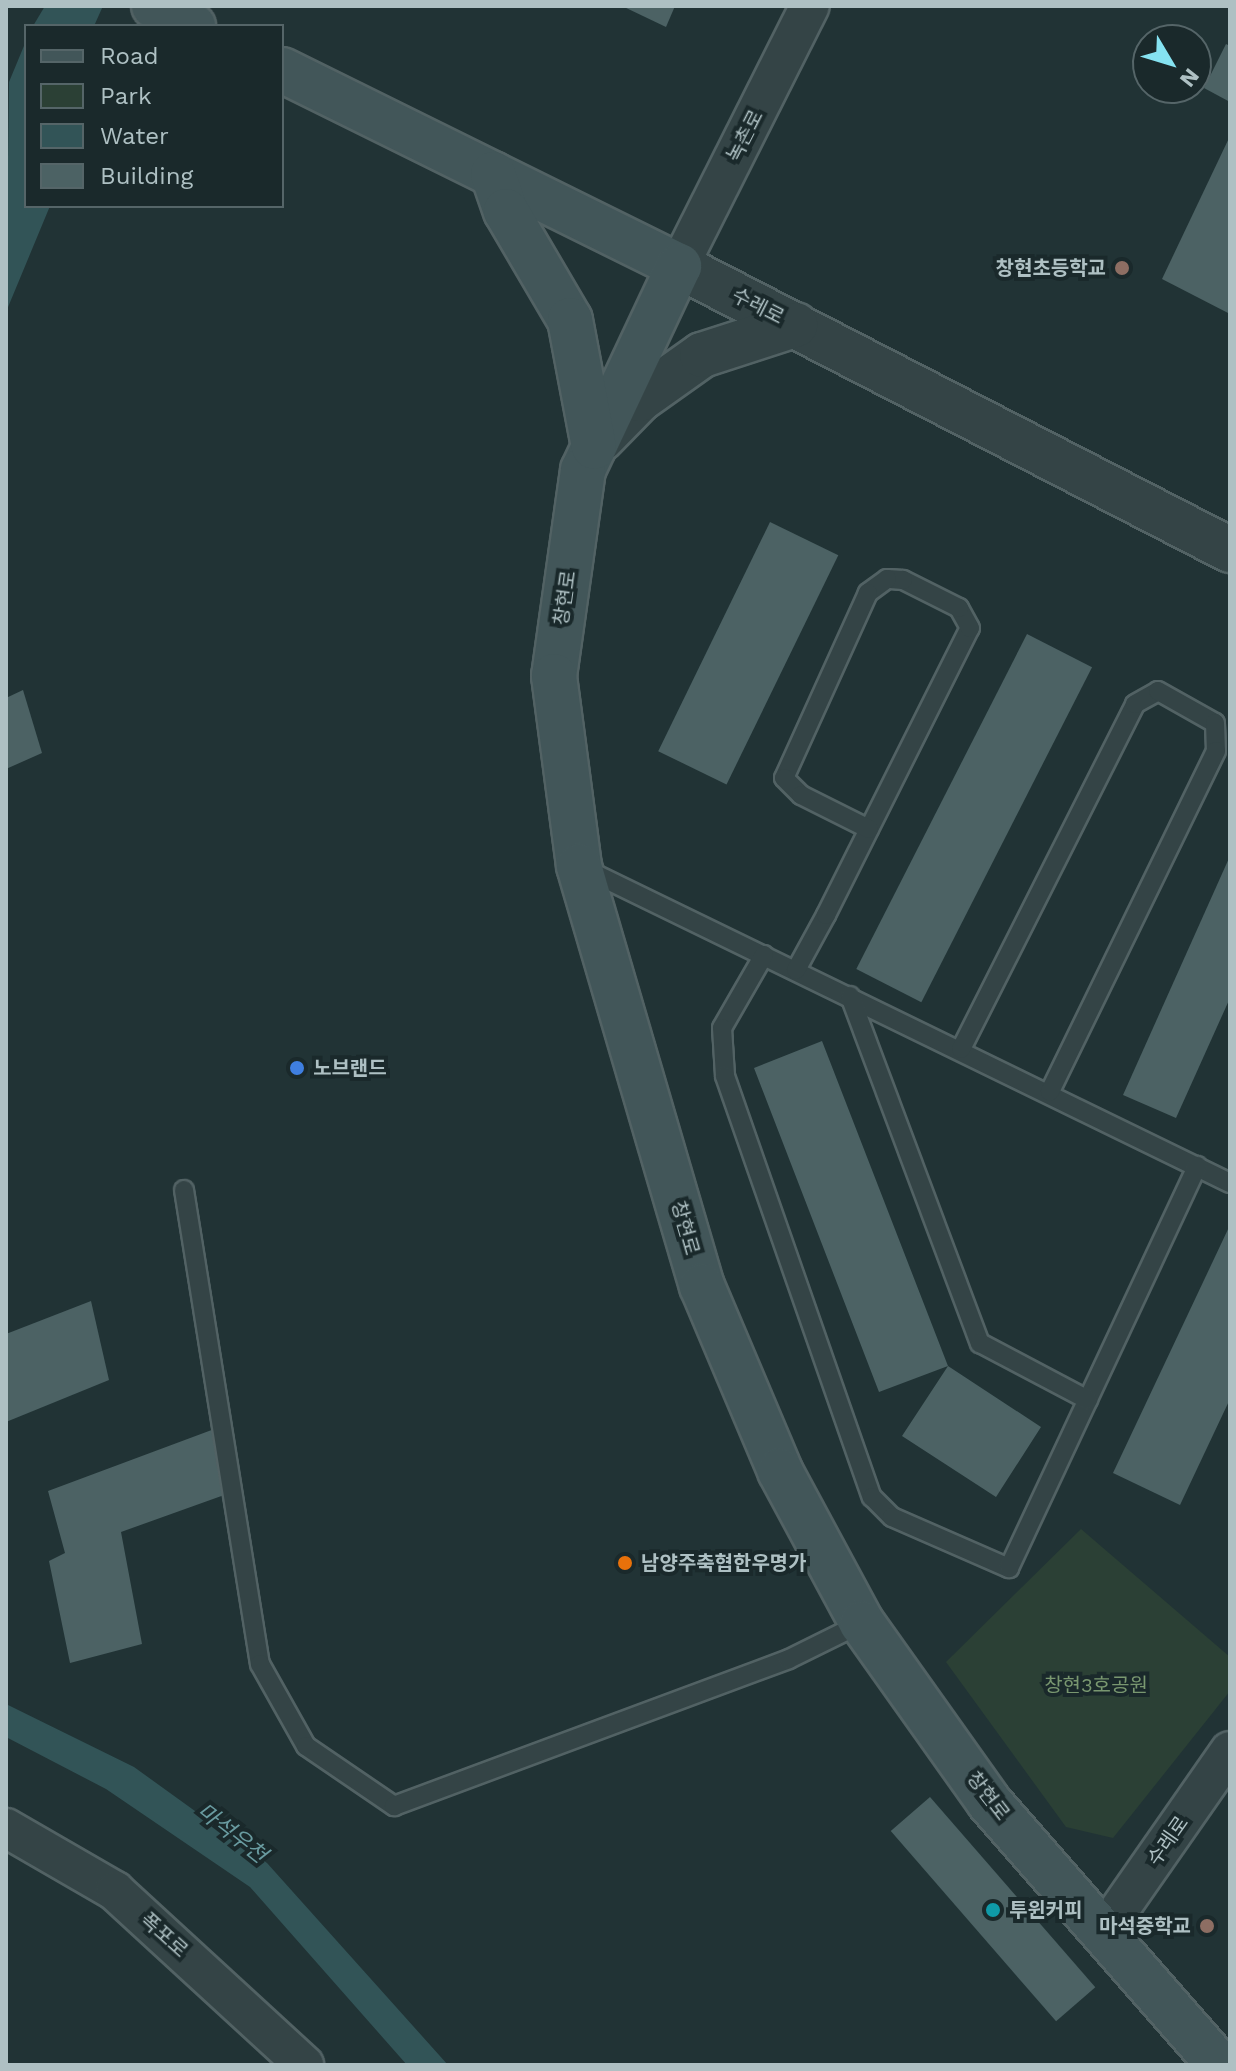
<!DOCTYPE html>
<html>
<head>
<meta charset="utf-8">
<style>
  body { margin:0 }
  #map { position:relative; width:1236px; height:2071px; overflow:hidden; background:#213335; font-family:"Work Sans","Noto Sans KR",sans-serif }
  div>[style] { position:absolute }
  .green>* { inset:0; background:#2b4035 }
  .water>* { inset:0; background:#325457 }
  .building>* { inset:0; background:#4c6264; transform-origin:0 0 }
  .roads { filter:drop-shadow(2px 0 #526264) drop-shadow(-2px 0 #526264) drop-shadow(0 2px #526264) drop-shadow(0 -2px #526264) }
  .service>* { height:18px; margin:-9px; padding:0 9px; transform-origin:9px; border-radius:9px; background:#344446 }
  .minor>* { height:38px; margin:-19px; padding:0 19px; transform-origin:19px; border-radius:19px; background:#344446 }
  .tertiary>* { height:44px; margin:-22px; padding:0 22px; transform-origin:22px; border-radius:22px; background:#344446 }
  .secondary>* { height:44px; margin:-22px; padding:0 22px; transform-origin:22px; border-radius:22px; background:#425659 }
  .dots>* { width:22px; height:22px; translate:-50% -50%; box-sizing:border-box; border:4px solid #1a292b; border-radius:50% }
  span { translate:-50% -50%; white-space:nowrap; text-align:center; line-height:1.15; -webkit-text-stroke:8px #1a292b; paint-order:stroke }
  .street-label { font-size:20px; color:#aec0c3 }
  .poi-label { font-size:20px; color:#aec0c3; font-weight:700 }
  .right { translate:-100% -50%; text-align:right }
  .left { translate:0 -50%; text-align:left }
  .park-label { font-size:20px; color:#799770 }
  .water-label { font-size:22px; color:#699ba0; font-style:italic }
  .frame { position:absolute; inset:0; border:8px solid #aec0c3; pointer-events:none }
  .legend { position:absolute; left:24px; top:24px; width:260px; height:184px; box-sizing:border-box; background:#1a292b; border:2px solid #556568; margin:0; padding:10px 14px; list-style:none; font-size:24px; color:#aec0c3 }
  .legend li { display:flex; align-items:center; gap:16px; height:40px }
  .legend b { width:40px; border:2px solid #556568 }
  .north { position:absolute; left:1132px; top:24px; width:80px; height:80px; box-sizing:border-box; background:#1a292b; border:2px solid #556568; border-radius:50%; rotate:128deg; font-size:22px; font-weight:700; line-height:32px; text-align:center; color:#aec0c3 }
  .north::after { content:''; display:block; margin:auto; width:28px; height:36px; background:#85e2f1; clip-path:polygon(50% 0,100% 100%,50% 72%,0 100%) }
</style>
</head>
<body>
<div id="map">
  <div class="green">
    <div style="clip-path:polygon(1081px 1529px,1230px 1657px,1230px 1691px,1113px 1838px,1066px 1827px,946px 1662px)"></div>
  </div>
  <div class="water">
    <div style="clip-path:polygon(45px 6px,103px 6px,94px 26px,33px 26px)"></div>
    <div style="clip-path:polygon(26px 41px,26px 206px,50px 206px,6px 312px,9px 82px)"></div>
    <div style="clip-path:polygon(6px 1704px,134px 1767px,267px 1863px,448px 2065px,407px 2065px,250px 1887px,106px 1789px,6px 1737px)"></div>
  </div>
  <div class="building">
    <div style="clip-path:polygon(622px 6px,675px 6px,666px 27px)"></div>
    <div style="clip-path:polygon(1226px 44px,1230px 46px,1230px 102px,1204px 88px)"></div>
    <div style="clip-path:polygon(1230px 136px,1230px 314px,1162px 279px)"></div>
    <div style="left:770px;top:522px;width:76px;height:255px;rotate:26deg"></div>
    <div style="left:1027px;top:634px;width:73px;height:376px;rotate:27deg"></div>
    <div style="clip-path:polygon(23px 690px,42px 753px,6px 769px,6px 698px)"></div>
    <div style="clip-path:polygon(1230px 856px,1230px 998px,1176px 1118px,1123px 1095px)"></div>
    <div style="clip-path:polygon(822px 1041px,948px 1366px,1041px 1427px,996px 1497px,902px 1436px,948px 1366px,879px 1392px,754px 1068px)"></div>
    <div style="clip-path:polygon(1230px 1225px,1230px 1399px,1180px 1505px,1113px 1473px)"></div>
    <div style="clip-path:polygon(91px 1301px,109px 1380px,6px 1422px,6px 1334px)"></div>
    <div style="clip-path:polygon(217px 1428px,227px 1494px,121px 1532px,142px 1644px,70px 1663px,49px 1561px,65px 1553px,48px 1491px)"></div>
    <div style="left:930px;top:1797px;width:252px;height:52px;rotate:49deg"></div>
  </div>
  <div class="roads">
    <div class="service">
      <div style="left:585px;top:869px;width:717px;rotate:25.96deg"></div>
      <div style="left:764px;top:955px;width:84px;rotate:119.9deg"></div>
      <div style="left:722px;top:1028px;width:48px;rotate:86.4deg"></div>
      <div style="left:725px;top:1076px;width:446px;rotate:70.8deg"></div>
      <div style="left:872px;top:1497px;width:28px;rotate:45deg"></div>
      <div style="left:892px;top:1517px;width:128px;rotate:23.6deg"></div>
      <div style="left:1009px;top:1568px;width:444px;rotate:-64.9deg"></div>
      <div style="left:796px;top:970px;width:63px;rotate:-61.4deg"></div>
      <div style="left:826px;top:915px;width:321px;rotate:-63.4deg"></div>
      <div style="left:970px;top:628px;width:23px;rotate:-119deg"></div>
      <div style="left:959px;top:608px;width:63px;rotate:-153.4deg"></div>
      <div style="left:903px;top:580px;width:16px;rotate:-176deg"></div>
      <div style="left:887px;top:579px;width:24px;rotate:144deg"></div>
      <div style="left:868px;top:593px;width:203px;rotate:114.4deg"></div>
      <div style="left:784px;top:778px;width:24px;rotate:45deg"></div>
      <div style="left:801px;top:795px;width:76px;rotate:26.6deg"></div>
      <div style="left:850px;top:996px;width:371px;rotate:69.5deg"></div>
      <div style="left:980px;top:1343px;width:122px;rotate:27.8deg"></div>
      <div style="left:961px;top:1049px;width:386px;rotate:-63.2deg"></div>
      <div style="left:1135px;top:704px;width:26px;rotate:-29deg"></div>
      <div style="left:1158px;top:691px;width:65px;rotate:29.3deg"></div>
      <div style="left:1215px;top:723px;width:28px;rotate:88deg"></div>
      <div style="left:1216px;top:751px;width:379px;rotate:116deg"></div>
      <div style="left:184px;top:1190px;width:480px;rotate:80.9deg"></div>
      <div style="left:260px;top:1664px;width:94px;rotate:60.7deg"></div>
      <div style="left:306px;top:1746px;width:107px;rotate:34.3deg"></div>
      <div style="left:394px;top:1806px;width:421px;rotate:-20.4deg"></div>
      <div style="left:789px;top:1659px;width:81px;rotate:-26.3deg"></div>
    </div>
    <div class="minor">
      <div style="left:679px;top:266px;width:291px;rotate:-63.3deg"></div>
      <div style="left:6px;top:1828px;width:126px;rotate:30deg"></div>
      <div style="left:115px;top:1891px;width:257px;rotate:42.6deg"></div>
      <div style="left:1105px;top:1930px;width:218px;rotate:-55.1deg"></div>
    </div>
    <div class="tertiary">
      <div style="left:679px;top:266px;width:620px;rotate:27.27deg"></div>
      <div style="left:601px;top:439px;width:56px;rotate:-45.7deg"></div>
      <div style="left:640px;top:399px;width:76px;rotate:-35.4deg"></div>
      <div style="left:702px;top:355px;width:98px;rotate:-17.9deg"></div>
    </div>
    <div class="secondary">
      <div style="left:154px;top:6px;width:44px;rotate:27.1deg"></div>
      <div style="left:282px;top:70px;width:443px;rotate:26.3deg"></div>
      <div style="left:679px;top:266px;width:225px;rotate:115.2deg"></div>
      <div style="left:583px;top:470px;width:208px;rotate:98deg"></div>
      <div style="left:554px;top:676px;width:192px;rotate:82.5deg"></div>
      <div style="left:579px;top:866px;width:438px;rotate:73.7deg"></div>
      <div style="left:702px;top:1286px;width:201px;rotate:67.1deg"></div>
      <div style="left:780px;top:1471px;width:173px;rotate:61.7deg"></div>
      <div style="left:862px;top:1623px;width:219px;rotate:54.6deg"></div>
      <div style="left:989px;top:1802px;width:349px;rotate:48.8deg"></div>
      <div style="left:493px;top:174px;width:39px;rotate:71deg"></div>
      <div style="left:506px;top:211px;width:126px;rotate:59.6deg"></div>
      <div style="left:570px;top:320px;width:129px;rotate:79.3deg"></div>
    </div>
  </div>
  <div class="dots">
    <div style="left:1122px;top:268px;background:#8d6e63"></div>
    <div style="left:297px;top:1068px;background:#3f7fe0"></div>
    <div style="left:625px;top:1563px;background:#e8710a"></div>
    <div style="left:993px;top:1910px;background:#0f9aa8"></div>
    <div style="left:1207px;top:1926px;background:#8d6e63"></div>
  </div>
  <div class="street-label">
    <span style="left:745px;top:136px;rotate:-63deg">녹촌로</span>
    <span style="left:758px;top:306px;rotate:27deg">수레로</span>
    <span style="left:565px;top:598px;rotate:-82deg">창현로</span>
    <span style="left:685px;top:1228px;rotate:74deg">창현로</span>
    <span style="left:988px;top:1796px;rotate:52deg">창현로</span>
    <span style="left:1168px;top:1841px;rotate:-55deg">수레로</span>
    <span style="left:164px;top:1935px;rotate:42deg">폭포로</span>
  </div>
  <div class="poi-label">
    <span class="right" style="left:1106px;top:268px">창현초등학교</span>
    <span class="left" style="left:313px;top:1068px">노브랜드</span>
    <span class="left" style="left:641px;top:1563px">남양주축협한우명가</span>
    <span class="left" style="left:1009px;top:1910px">투윈커피</span>
    <span class="right" style="left:1191px;top:1926px">마석중학교</span>
  </div>
  <div class="park-label">
    <span style="left:1096px;top:1685px">창현3호공원</span>
  </div>
  <div class="water-label">
    <span style="left:232px;top:1833px;rotate:38deg">마석우천</span>
  </div>
  <div class="frame"></div>
  <ul class="legend">
  <li><b style="height:10px;background:#425659"></b>Road</li>
  <li><b style="height:22px;background:#2b4035"></b>Park</li>
  <li><b style="height:22px;background:#325457"></b>Water</li>
  <li><b style="height:22px;background:#4c6264"></b>Building</li>
  </ul>
  <div class="north">N</div>
</div>
</body>
</html>
